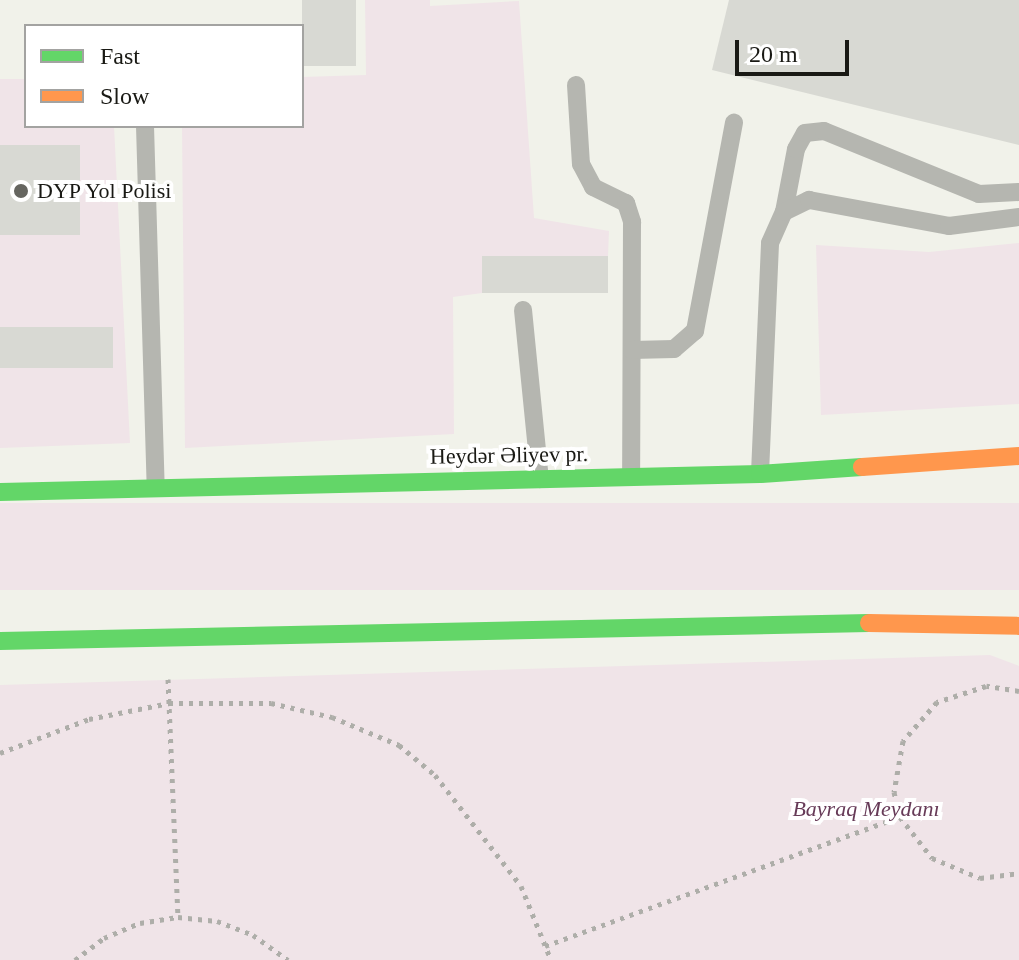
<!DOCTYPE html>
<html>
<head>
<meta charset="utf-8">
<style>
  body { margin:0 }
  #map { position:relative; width:1019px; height:960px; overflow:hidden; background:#f1f2ea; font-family:Georgia,serif }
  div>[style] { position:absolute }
  .green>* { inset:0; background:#f0e4e8; transform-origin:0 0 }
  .building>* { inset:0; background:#d8d9d3; transform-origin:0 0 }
  .path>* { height:5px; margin-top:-2.5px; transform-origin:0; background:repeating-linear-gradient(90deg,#aeaea9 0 4px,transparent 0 10px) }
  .lane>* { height:18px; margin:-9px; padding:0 9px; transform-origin:9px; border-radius:9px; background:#b5b6b0 }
  .fast>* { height:18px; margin:-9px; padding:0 9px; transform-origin:9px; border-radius:9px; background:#63d668 }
  .slow>* { height:18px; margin:-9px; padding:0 9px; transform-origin:9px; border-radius:9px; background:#ff974d }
  .dots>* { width:22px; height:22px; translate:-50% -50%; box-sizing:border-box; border:4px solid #fff; border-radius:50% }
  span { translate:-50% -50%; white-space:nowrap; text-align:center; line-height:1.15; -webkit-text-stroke:8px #fff; paint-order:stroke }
  .poi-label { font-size:22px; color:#191914 }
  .left { translate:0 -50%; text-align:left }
  .street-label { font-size:22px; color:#191914 }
  .park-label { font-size:22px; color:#673b58; font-style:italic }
  .legend { position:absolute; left:24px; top:24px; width:280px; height:104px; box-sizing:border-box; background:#fff; border:2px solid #a3a3a1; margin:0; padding:10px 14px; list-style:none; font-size:24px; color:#191914 }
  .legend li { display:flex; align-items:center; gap:16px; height:40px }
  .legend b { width:40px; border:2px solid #a3a3a1 }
  .scale { position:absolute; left:735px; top:40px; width:114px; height:36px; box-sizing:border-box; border:4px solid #191914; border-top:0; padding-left:10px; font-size:24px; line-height:28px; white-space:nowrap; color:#191914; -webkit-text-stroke:6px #fff; paint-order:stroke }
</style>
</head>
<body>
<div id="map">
  <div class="green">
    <div style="clip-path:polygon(365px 0,430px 0,430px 6px,519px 1px,534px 218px,609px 231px,608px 256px,482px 256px,482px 293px,453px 297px,454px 434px,185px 448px,182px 126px,302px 126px,302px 77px,366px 75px)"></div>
    <div style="clip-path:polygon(0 79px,26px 79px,26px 126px,114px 126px,130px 443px,0 448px)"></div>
    <div style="clip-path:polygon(1019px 243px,1019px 404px,821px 415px,816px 245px,929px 252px)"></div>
    <div style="left:1019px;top:503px;width:87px;height:1019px;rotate:90deg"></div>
    <div style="clip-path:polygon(990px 655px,1019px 666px,1019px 960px,0 960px,0 685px)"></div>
  </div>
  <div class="building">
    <div style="left:302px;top:0;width:54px;height:66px"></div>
    <div style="clip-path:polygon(729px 0,1019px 0,1019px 145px,712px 70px)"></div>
    <div style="left:0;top:145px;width:80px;height:90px"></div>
    <div style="left:482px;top:256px;width:126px;height:37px"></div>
    <div style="left:0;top:327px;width:113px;height:41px"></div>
  </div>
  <div class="path">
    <div style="left:168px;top:679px;width:238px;rotate:87.6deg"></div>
    <div style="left:1019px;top:691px;width:33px;rotate:-171deg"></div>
    <div style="left:986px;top:686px;width:52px;rotate:161.9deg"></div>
    <div style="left:937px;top:702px;width:52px;rotate:131.1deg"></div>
    <div style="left:903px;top:741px;width:52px;rotate:100deg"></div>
    <div style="left:894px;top:792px;width:26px;rotate:77deg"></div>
    <div style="left:900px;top:817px;width:52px;rotate:52deg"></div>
    <div style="left:932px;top:858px;width:52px;rotate:22.6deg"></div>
    <div style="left:980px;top:878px;width:39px;rotate:-7deg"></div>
    <div style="left:0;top:753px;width:95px;rotate:-20.9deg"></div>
    <div style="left:89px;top:719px;width:82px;rotate:-11.3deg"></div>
    <div style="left:169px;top:703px;width:102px"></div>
    <div style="left:271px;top:703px;width:63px;rotate:12.9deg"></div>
    <div style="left:332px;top:717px;width:73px;rotate:22.7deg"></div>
    <div style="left:399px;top:745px;width:47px;rotate:39.8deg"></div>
    <div style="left:435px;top:775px;width:140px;rotate:52.2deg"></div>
    <div style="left:521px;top:886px;width:80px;rotate:67.9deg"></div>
    <div style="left:545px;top:946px;width:378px;rotate:-20deg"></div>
    <div style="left:75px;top:960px;width:36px;rotate:-37deg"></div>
    <div style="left:104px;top:938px;width:39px;rotate:-23deg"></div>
    <div style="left:140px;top:923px;width:38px;rotate:-9deg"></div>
    <div style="left:178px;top:917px;width:39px;rotate:6deg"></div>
    <div style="left:217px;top:921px;width:39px;rotate:21deg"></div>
    <div style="left:253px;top:935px;width:43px;rotate:35.5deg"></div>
  </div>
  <div class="lane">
    <div style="left:576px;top:85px;width:79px;rotate:86.4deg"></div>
    <div style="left:581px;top:164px;width:26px;rotate:62deg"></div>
    <div style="left:593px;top:187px;width:37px;rotate:26deg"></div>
    <div style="left:626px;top:203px;width:20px;rotate:72deg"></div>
    <div style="left:632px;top:222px;width:255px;rotate:90.2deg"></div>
    <div style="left:145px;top:126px;width:361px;rotate:88.3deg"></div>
    <div style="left:784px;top:212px;width:64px;rotate:-79.2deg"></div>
    <div style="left:796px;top:149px;width:18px;rotate:-61deg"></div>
    <div style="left:805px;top:133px;width:19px;rotate:-6deg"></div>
    <div style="left:824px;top:131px;width:167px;rotate:22.1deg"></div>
    <div style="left:979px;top:194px;width:40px;rotate:-2.9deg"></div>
    <div style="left:523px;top:310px;width:170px;rotate:84.3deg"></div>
    <div style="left:632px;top:350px;width:42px;rotate:-1.4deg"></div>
    <div style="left:674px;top:349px;width:28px;rotate:-41deg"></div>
    <div style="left:695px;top:331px;width:212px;rotate:-79.4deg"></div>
    <div style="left:760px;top:473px;width:230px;rotate:-87.5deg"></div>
    <div style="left:770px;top:243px;width:34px;rotate:-66deg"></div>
    <div style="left:784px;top:212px;width:28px;rotate:-26deg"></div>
    <div style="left:809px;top:200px;width:142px;rotate:10.5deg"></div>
    <div style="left:949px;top:226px;width:71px;rotate:-7.3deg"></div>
  </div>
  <div class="fast">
    <div style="left:0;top:492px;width:760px;rotate:-1.36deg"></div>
    <div style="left:760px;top:474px;width:102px;rotate:-3.9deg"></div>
    <div style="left:0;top:641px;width:869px;rotate:-1.19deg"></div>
  </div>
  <div class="slow">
    <div style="left:862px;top:467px;width:157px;rotate:-4deg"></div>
    <div style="left:869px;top:623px;width:150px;rotate:1.1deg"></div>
  </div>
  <div class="dots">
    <div style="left:21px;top:191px;background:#65655f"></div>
  </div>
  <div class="poi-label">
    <span class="left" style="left:37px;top:191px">DYP Yol Polisi</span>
  </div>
  <div class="street-label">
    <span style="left:509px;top:455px;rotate:-1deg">Heydər Əliyev pr.</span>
  </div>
  <div class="park-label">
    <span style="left:866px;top:809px">Bayraq Meydanı</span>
  </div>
  <ul class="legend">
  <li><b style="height:10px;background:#63d668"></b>Fast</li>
  <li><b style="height:10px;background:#ff974d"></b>Slow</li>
  </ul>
  <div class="scale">20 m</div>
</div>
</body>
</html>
